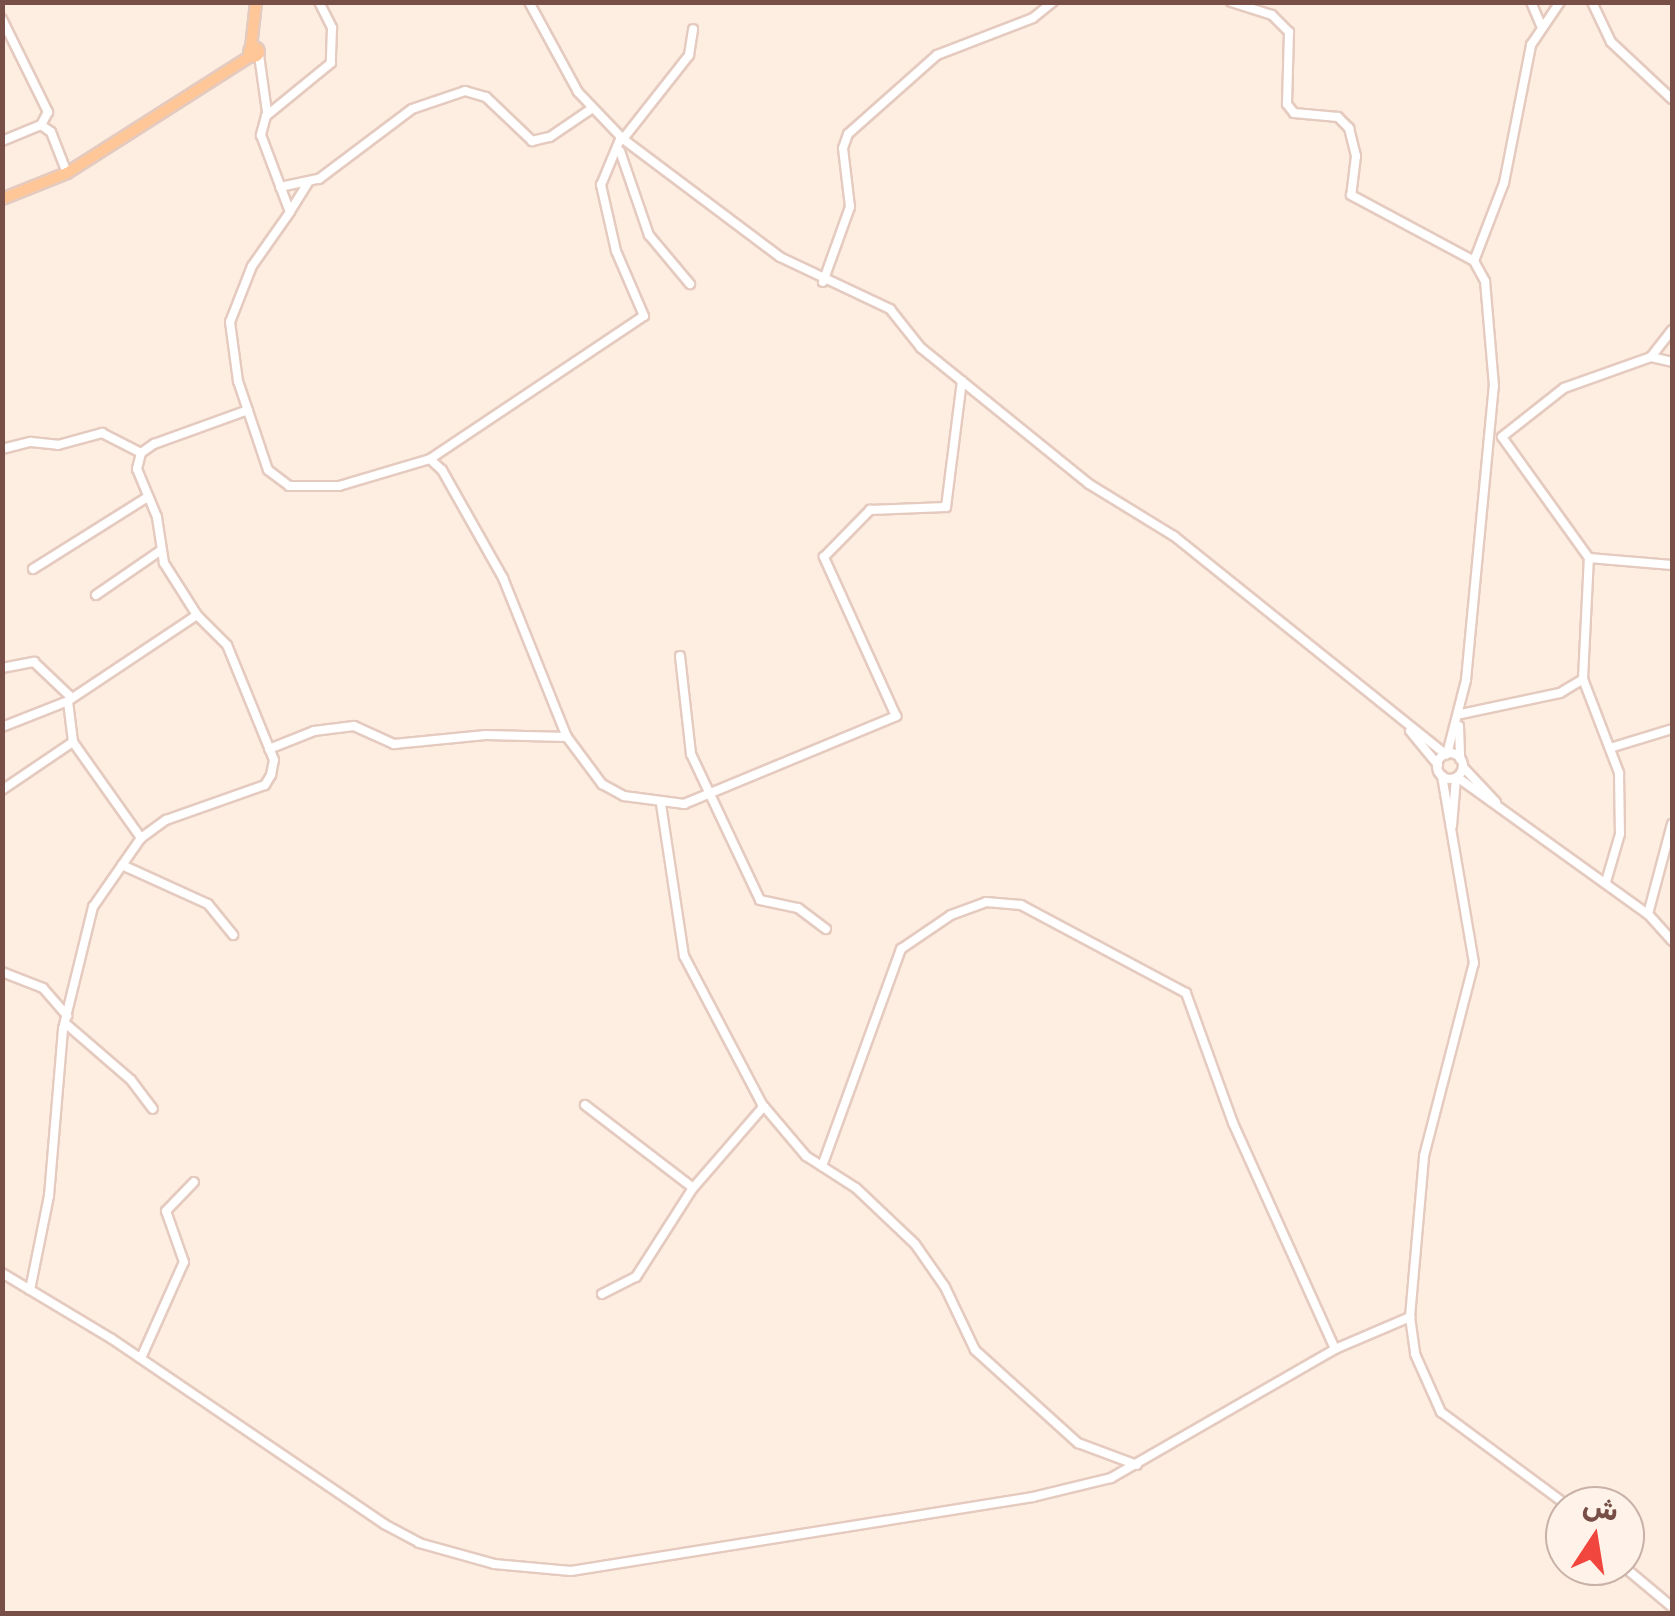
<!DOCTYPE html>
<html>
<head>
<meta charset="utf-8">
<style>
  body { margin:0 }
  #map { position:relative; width:1675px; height:1616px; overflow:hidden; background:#feeee1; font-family:Rubik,"Noto Naskh Arabic",sans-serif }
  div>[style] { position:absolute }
  .roads { filter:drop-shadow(2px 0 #e5cabf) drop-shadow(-2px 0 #e5cabf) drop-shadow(0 2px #e5cabf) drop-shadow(0 -2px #e5cabf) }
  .minor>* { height:8px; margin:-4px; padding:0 4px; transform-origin:4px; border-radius:4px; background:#fff }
  .minor>.ring { margin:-4px; padding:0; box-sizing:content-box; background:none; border:8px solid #fff; border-radius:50% }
  .major>* { height:10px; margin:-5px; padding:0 5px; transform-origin:5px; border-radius:5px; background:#ffc797 }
  .major>.ring { margin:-5px; padding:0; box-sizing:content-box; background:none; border:10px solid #ffc797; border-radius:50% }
  span { translate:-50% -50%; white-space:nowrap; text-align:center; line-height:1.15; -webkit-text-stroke:9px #fff3e9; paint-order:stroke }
  .frame { position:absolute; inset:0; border:5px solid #774f46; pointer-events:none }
  .north { position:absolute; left:1545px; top:1486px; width:100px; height:100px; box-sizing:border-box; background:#fff3e9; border:2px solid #c9b1a8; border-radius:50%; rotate:12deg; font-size:28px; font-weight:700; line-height:40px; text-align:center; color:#774f46 }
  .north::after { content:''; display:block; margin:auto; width:35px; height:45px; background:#f1463d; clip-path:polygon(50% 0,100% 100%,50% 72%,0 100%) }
</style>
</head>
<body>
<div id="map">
  <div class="roads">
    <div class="minor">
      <div style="left:319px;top:2px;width:29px;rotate:63deg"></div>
      <div style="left:332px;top:28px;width:35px;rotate:92deg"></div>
      <div style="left:331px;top:63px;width:84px;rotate:140.8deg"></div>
      <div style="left:266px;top:116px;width:20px;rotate:105deg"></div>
      <div style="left:261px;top:135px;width:82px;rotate:69.4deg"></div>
      <div style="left:290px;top:212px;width:66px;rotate:125.1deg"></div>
      <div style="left:252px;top:266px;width:60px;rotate:111.4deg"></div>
      <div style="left:230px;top:322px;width:60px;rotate:82.3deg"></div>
      <div style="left:238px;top:381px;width:94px;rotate:71.4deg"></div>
      <div style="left:268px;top:470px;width:26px;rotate:37deg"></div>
      <div style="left:289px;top:486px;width:50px"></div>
      <div style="left:339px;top:486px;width:95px;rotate:-16.5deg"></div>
      <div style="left:430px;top:459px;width:16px;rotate:43deg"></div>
      <div style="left:442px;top:470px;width:124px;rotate:60.5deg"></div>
      <div style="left:503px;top:578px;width:171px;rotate:68.1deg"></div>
      <div style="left:567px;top:737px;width:59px;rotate:53.3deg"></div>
      <div style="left:602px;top:784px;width:25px;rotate:29deg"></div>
      <div style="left:624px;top:796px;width:61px;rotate:7.6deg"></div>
      <div style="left:684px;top:804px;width:230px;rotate:-22.5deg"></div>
      <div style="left:896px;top:716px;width:175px;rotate:-114.4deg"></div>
      <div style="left:824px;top:557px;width:66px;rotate:-45.6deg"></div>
      <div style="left:870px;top:510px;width:76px;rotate:-2.3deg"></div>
      <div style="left:946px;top:507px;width:127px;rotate:-82.8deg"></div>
      <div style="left:529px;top:2px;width:102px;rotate:61.4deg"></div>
      <div style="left:578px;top:92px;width:65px;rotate:46.2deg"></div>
      <div style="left:623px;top:139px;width:196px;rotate:36.9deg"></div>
      <div style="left:780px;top:257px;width:122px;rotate:25.3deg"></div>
      <div style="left:890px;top:309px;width:50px;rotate:51.5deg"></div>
      <div style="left:921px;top:348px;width:216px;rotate:39deg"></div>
      <div style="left:1089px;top:484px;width:100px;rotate:31.5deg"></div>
      <div style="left:1174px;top:536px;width:349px;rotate:38.8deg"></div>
      <div style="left:1231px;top:2px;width:43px;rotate:17.6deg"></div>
      <div style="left:1272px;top:15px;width:24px;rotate:45deg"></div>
      <div style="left:1289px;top:32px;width:72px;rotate:91.6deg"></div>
      <div style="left:1287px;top:104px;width:11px;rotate:52deg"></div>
      <div style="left:1294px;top:113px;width:44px;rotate:5.2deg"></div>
      <div style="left:1338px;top:117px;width:16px;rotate:45deg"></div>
      <div style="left:1349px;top:128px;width:29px;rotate:76deg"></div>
      <div style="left:1356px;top:156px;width:39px;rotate:97deg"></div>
      <div style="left:1351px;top:195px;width:140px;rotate:28.2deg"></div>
      <div style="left:1531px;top:2px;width:26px;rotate:67deg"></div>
      <div style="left:1592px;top:2px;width:44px;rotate:64.6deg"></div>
      <div style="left:1611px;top:42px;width:83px;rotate:43.1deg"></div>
      <div style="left:2px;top:19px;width:104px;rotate:63.7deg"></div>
      <div style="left:48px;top:112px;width:15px;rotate:118deg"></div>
      <div style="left:259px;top:55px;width:58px;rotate:82deg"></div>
      <div style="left:623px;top:139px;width:107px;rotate:-51.8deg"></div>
      <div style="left:689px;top:55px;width:26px;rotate:-81deg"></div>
      <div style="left:2px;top:141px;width:42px;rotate:-22.3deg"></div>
      <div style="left:41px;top:125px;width:12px;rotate:35deg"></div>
      <div style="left:51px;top:132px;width:44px;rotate:68.7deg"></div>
      <div style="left:620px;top:151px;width:89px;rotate:71deg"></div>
      <div style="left:649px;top:235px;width:64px;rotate:50.1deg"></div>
      <div style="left:280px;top:187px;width:40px;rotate:-12deg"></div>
      <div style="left:319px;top:179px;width:116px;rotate:-37deg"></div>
      <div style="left:412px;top:109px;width:56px;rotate:-18.8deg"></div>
      <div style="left:465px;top:91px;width:22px;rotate:16deg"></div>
      <div style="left:486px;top:97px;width:64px;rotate:43.7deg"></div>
      <div style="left:532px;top:141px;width:18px;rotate:-13deg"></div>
      <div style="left:550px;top:137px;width:50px;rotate:-34.3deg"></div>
      <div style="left:291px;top:210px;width:31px;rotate:-58deg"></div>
      <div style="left:823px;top:282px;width:80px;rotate:-70.2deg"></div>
      <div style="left:850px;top:207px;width:59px;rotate:-96.8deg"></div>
      <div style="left:843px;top:148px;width:15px;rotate:-70deg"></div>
      <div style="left:848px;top:134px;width:119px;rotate:-41.6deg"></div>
      <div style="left:937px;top:55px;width:103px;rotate:-21.1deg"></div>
      <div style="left:1033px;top:18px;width:26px;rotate:-39deg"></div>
      <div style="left:1672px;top:330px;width:34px;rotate:128deg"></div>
      <div style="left:1651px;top:357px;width:92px;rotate:160.4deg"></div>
      <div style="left:1564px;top:388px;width:79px;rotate:141.7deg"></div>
      <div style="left:1502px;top:437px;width:149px;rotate:54.3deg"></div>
      <div style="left:1589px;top:558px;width:83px;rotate:4.8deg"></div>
      <div style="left:1651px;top:357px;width:22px;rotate:13deg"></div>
      <div style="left:2px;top:449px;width:30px;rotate:-14deg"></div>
      <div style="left:31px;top:442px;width:27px;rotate:6deg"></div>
      <div style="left:58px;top:445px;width:46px;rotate:-15.3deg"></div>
      <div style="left:102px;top:433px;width:44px;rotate:27.1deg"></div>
      <div style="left:430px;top:459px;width:257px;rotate:-33.8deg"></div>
      <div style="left:644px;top:316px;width:71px;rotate:-113.3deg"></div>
      <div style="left:616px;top:251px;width:68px;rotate:-102.8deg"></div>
      <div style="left:601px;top:185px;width:52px;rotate:-67.4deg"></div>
      <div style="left:33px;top:569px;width:136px;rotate:-32.1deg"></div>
      <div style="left:96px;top:595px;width:78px;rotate:-34.5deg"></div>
      <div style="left:680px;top:656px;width:99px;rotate:83.6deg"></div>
      <div style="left:691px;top:754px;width:161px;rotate:64.7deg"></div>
      <div style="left:760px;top:900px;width:39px;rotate:12deg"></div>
      <div style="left:798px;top:908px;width:35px;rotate:37deg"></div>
      <div style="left:2px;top:668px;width:33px;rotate:-11deg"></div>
      <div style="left:34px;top:662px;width:52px;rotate:43.5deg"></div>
      <div style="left:1583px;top:679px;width:101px;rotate:69deg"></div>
      <div style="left:1619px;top:773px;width:61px;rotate:89.1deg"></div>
      <div style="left:1620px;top:834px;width:50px;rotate:106.3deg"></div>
      <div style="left:1461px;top:714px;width:101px;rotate:-12deg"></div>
      <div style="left:1560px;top:693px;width:27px;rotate:-31deg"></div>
      <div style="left:1583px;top:679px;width:121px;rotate:-87.2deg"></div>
      <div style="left:1459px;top:726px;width:33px;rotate:88deg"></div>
      <div style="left:2px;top:727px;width:71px;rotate:-21.5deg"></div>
      <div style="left:68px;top:701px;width:155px;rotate:-33.7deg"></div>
      <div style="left:1410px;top:731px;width:44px;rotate:50.5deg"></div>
      <div style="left:73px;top:742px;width:118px;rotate:54.7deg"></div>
      <div style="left:1610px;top:748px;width:65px;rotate:-17deg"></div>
      <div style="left:269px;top:749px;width:48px;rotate:-21.8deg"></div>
      <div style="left:314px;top:731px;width:40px;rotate:-7.1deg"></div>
      <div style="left:354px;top:726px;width:44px;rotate:24.2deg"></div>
      <div style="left:394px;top:744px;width:92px;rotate:-5.6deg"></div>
      <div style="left:486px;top:735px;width:81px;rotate:1.4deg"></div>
      <div class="ring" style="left:1437px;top:753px;width:18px;height:18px"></div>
      <div style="left:1447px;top:754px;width:76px;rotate:-75.6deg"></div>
      <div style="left:1466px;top:680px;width:295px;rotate:-84.6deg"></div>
      <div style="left:1494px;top:386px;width:105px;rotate:-94.9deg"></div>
      <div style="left:1485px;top:281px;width:23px;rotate:-119deg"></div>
      <div style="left:1474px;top:261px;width:84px;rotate:-69deg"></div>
      <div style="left:1504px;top:183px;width:141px;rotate:-78.9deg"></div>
      <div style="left:1531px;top:45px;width:52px;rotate:-56deg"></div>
      <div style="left:1463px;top:767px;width:48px;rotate:46.7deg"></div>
      <div style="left:1457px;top:777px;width:235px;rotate:35.7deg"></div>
      <div style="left:1648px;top:914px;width:36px;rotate:48deg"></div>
      <div style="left:2px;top:790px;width:86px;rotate:-34.1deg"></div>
      <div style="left:73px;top:742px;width:41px;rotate:-97deg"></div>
      <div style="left:661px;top:804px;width:154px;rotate:81.4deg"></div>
      <div style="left:684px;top:956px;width:167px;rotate:62.2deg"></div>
      <div style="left:762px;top:1104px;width:68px;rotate:49.8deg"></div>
      <div style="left:806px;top:1156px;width:59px;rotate:32.6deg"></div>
      <div style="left:856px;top:1188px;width:81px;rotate:43.5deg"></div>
      <div style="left:915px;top:1244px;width:52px;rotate:55.1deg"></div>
      <div style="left:945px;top:1287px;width:70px;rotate:64.5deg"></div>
      <div style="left:975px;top:1350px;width:139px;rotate:42.1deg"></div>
      <div style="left:1078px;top:1443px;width:63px;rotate:20.4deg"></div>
      <div style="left:1452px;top:826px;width:48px;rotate:-85.2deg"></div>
      <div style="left:122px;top:865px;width:94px;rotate:24.4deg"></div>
      <div style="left:208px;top:904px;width:40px;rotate:51deg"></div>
      <div style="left:1648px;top:914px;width:93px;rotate:-75.1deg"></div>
      <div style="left:2px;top:972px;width:44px;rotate:21.3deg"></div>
      <div style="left:43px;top:988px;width:37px;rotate:49deg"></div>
      <div style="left:65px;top:1023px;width:87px;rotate:40.8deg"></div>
      <div style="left:131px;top:1080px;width:36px;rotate:53deg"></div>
      <div style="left:585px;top:1105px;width:136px;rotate:37.5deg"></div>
      <div style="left:822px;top:1166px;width:231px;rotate:-70deg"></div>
      <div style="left:901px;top:949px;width:60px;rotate:-34.2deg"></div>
      <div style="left:951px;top:915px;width:37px;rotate:-20deg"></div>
      <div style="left:986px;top:902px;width:35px;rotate:5deg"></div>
      <div style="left:1021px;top:905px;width:187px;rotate:28.1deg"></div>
      <div style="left:1186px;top:993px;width:138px;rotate:70.1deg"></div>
      <div style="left:1233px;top:1123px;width:248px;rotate:65.7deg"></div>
      <div style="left:2px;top:1273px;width:128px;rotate:31deg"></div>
      <div style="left:112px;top:1339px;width:329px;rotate:34.2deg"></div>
      <div style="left:384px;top:1524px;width:40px;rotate:28deg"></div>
      <div style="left:419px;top:1543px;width:78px;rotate:15.6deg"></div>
      <div style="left:494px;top:1564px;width:77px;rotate:5.2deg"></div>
      <div style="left:571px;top:1571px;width:468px;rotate:-9.1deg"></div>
      <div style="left:1033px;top:1497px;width:80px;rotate:-13.7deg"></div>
      <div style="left:1111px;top:1478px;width:258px;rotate:-29.9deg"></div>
      <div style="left:1335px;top:1349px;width:82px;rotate:-23.1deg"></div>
      <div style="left:1410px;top:1317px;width:162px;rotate:-85deg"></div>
      <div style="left:1424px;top:1156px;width:199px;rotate:-75.5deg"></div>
      <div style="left:1474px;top:963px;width:190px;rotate:-99.7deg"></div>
      <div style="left:30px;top:1290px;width:96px;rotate:-78.6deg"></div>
      <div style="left:49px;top:1196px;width:168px;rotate:-85.2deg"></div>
      <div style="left:63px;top:1029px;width:126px;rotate:-76.2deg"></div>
      <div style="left:93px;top:907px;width:84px;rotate:-55.2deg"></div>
      <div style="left:141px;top:838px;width:31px;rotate:-36deg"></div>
      <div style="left:166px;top:820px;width:105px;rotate:-19.5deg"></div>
      <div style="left:265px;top:785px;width:12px;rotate:-59deg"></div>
      <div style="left:271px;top:775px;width:15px;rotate:-79deg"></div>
      <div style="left:274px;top:760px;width:124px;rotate:-112.2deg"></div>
      <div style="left:227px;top:645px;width:42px;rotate:-135deg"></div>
      <div style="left:197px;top:615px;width:62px;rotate:-122.4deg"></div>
      <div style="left:164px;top:563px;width:47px;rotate:-98.7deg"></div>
      <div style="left:157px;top:517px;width:52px;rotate:-112.6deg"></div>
      <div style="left:137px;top:469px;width:16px;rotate:-76deg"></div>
      <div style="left:141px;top:453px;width:16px;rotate:-35deg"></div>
      <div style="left:154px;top:444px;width:100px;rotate:-19.9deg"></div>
      <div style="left:602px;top:1294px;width:38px;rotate:-27deg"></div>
      <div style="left:636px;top:1277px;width:106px;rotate:-57.4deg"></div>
      <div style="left:693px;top:1188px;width:108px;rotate:-49.1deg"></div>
      <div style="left:1410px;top:1317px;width:37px;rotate:82deg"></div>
      <div style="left:1415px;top:1354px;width:64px;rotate:65.9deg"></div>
      <div style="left:1441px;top:1412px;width:158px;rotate:36.5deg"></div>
      <div style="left:141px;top:1358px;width:105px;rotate:-65.9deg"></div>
      <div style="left:184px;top:1262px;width:54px;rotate:-109.4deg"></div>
      <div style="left:166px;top:1211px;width:40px;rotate:-46deg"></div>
      <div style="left:1623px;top:1566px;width:64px;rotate:39.9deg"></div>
    </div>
    <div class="major">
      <div class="ring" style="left:249px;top:47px;width:0;height:0"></div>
      <div style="left:251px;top:48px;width:46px;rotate:-83.8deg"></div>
      <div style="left:2px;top:199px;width:70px;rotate:-21.8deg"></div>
      <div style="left:67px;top:173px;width:218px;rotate:-32.5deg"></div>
    </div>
  </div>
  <div class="frame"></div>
  <div class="north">ش</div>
</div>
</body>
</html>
